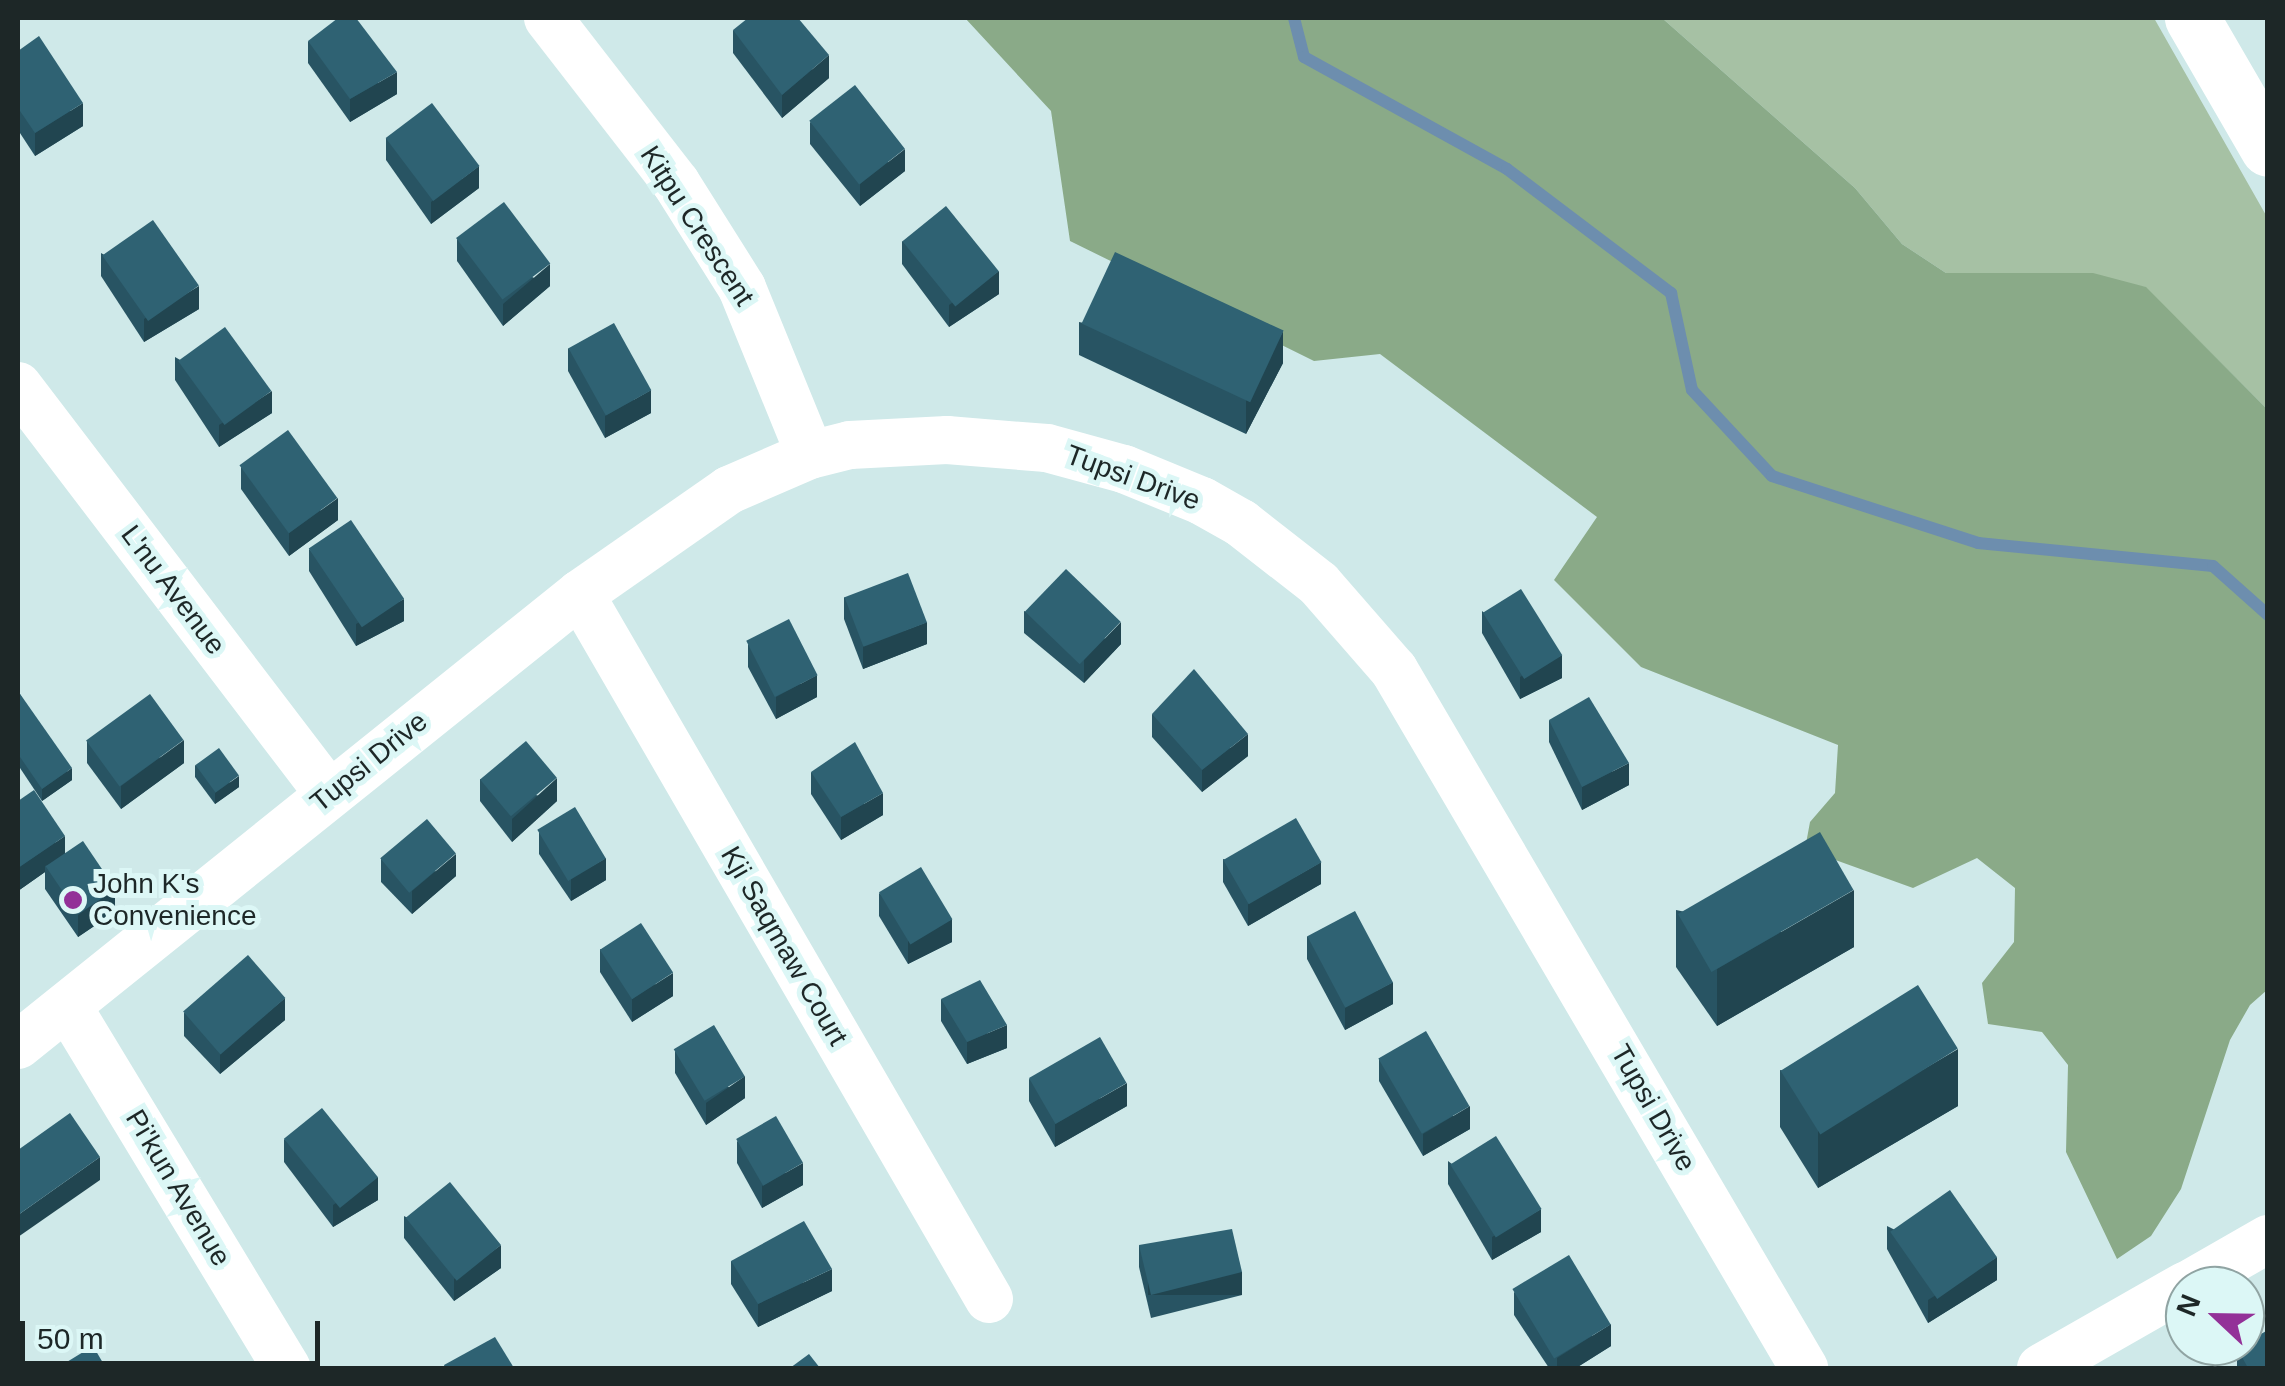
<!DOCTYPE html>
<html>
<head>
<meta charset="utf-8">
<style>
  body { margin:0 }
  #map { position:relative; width:2285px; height:1386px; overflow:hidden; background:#cfe9e9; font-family:Helvetica,sans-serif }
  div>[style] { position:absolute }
  .green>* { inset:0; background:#a6c1a4 }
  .forest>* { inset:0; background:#8aaa88 }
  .stream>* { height:12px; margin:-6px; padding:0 6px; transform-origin:6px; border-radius:6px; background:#6d8eae }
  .street>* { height:48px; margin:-24px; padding:0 24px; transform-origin:24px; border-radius:24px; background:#fff }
  .secondary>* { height:55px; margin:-27.5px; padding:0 27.5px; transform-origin:27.5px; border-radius:27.5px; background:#fff }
  .wall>* { inset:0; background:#285463 }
  .shaded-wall>* { inset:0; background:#214550; transform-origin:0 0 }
  .building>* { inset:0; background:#2f6273; transform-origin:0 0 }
  .dots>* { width:28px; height:28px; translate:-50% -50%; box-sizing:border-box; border:5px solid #dcf7f6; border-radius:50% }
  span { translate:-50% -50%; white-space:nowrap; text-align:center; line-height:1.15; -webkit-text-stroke:10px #dcf7f6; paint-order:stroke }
  .street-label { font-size:28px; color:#1d2727 }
  .poi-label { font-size:28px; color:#1d2727 }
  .left { translate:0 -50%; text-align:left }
  .frame { position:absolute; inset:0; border:20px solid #1d2727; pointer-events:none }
  .north { position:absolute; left:2165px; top:1266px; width:100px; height:100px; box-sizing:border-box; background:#dcf7f6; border:2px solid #90a4a3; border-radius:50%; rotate:292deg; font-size:28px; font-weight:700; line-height:40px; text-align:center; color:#1d2727 }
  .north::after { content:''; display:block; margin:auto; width:35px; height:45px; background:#933198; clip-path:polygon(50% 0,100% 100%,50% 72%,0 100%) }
  .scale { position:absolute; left:20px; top:1321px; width:300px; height:45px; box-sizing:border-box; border:5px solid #1d2727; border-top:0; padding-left:12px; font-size:30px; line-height:35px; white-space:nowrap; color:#1d2727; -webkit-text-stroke:8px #dcf7f6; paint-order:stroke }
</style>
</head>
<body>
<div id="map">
  <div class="green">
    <div style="clip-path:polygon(1662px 18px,2154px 18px,2267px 217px,2267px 409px,2145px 287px,1946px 273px,1902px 244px,1855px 188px)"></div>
  </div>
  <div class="forest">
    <div style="clip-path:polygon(965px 18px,1662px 18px,1855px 188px,1902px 244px,1946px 273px,2093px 273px,2146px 287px,2267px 409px,2267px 990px,2250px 1005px,2230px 1040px,2181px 1189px,2151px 1236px,2117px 1259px,2066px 1152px,2068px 1065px,2042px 1032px,1988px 1024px,1982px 983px,2014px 942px,2015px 888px,1977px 858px,1913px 888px,1805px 849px,1810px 822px,1835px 793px,1838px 745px,1641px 667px,1554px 580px,1597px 517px,1380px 354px,1314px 361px,1070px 241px,1051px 111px)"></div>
  </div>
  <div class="stream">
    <div style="left:1294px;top:18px;width:40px;rotate:75.6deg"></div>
    <div style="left:1304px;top:57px;width:232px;rotate:28.9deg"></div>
    <div style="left:1507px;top:169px;width:206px;rotate:37.1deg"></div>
    <div style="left:1671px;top:293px;width:99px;rotate:77.8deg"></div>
    <div style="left:1692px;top:390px;width:117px;rotate:47.1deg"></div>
    <div style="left:1772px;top:476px;width:217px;rotate:18deg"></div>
    <div style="left:1978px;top:543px;width:236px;rotate:5.6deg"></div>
    <div style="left:2213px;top:566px;width:74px;rotate:41.7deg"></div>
  </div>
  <div class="street">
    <div style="left:548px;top:18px;width:209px;rotate:52.2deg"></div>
    <div style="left:676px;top:183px;width:124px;rotate:57.8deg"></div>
    <div style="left:742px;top:288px;width:180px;rotate:67.8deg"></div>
    <div style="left:18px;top:386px;width:513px;rotate:52.68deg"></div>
    <div style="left:580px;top:594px;width:815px;rotate:59.88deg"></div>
    <div style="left:68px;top:1007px;width:422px;rotate:58.8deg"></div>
    <div style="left:18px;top:1045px;width:721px;rotate:-38.75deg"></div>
    <div style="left:580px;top:594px;width:182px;rotate:-34.9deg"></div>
    <div style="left:729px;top:490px;width:88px;rotate:-23.4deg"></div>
    <div style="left:810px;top:455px;width:41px;rotate:-14deg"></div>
    <div style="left:850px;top:445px;width:97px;rotate:-3deg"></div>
    <div style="left:947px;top:440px;width:100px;rotate:4.6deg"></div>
    <div style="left:1047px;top:448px;width:80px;rotate:15.3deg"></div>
    <div style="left:1124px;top:469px;width:84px;rotate:22.3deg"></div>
    <div style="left:1202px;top:501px;width:45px;rotate:29.4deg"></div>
    <div style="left:1241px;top:523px;width:99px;rotate:38deg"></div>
    <div style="left:1319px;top:584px;width:114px;rotate:48.9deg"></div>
    <div style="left:1394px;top:670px;width:810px;rotate:59.57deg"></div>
    <div style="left:2186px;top:1286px;width:95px;rotate:-29.8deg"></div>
    <div style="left:2041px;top:1368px;width:166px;rotate:-29.7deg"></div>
  </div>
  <div class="secondary">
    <div style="left:2192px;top:18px;width:151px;rotate:59.9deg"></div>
  </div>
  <div class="wall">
    <div style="clip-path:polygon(733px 30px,829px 78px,782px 118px,733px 53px)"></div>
    <div style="clip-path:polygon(308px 41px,397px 94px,350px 122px,308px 63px)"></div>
    <div style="clip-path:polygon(18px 51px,83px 126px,35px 156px,18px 130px)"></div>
    <div style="clip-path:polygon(810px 122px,905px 171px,860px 206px,810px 144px)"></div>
    <div style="clip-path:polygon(386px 138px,479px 188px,431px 224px,386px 160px)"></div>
    <div style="clip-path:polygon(457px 239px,550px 286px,503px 326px,457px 261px)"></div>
    <div style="clip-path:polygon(902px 241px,999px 294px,949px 327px,902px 264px)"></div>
    <div style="clip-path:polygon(101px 253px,199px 309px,144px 342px,101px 276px)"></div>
    <div style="clip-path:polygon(1079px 322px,1283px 363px,1246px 434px,1079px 355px)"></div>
    <div style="clip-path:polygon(568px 348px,651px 413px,605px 438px,568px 371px)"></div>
    <div style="clip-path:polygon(175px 357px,272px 413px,219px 447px,175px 380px)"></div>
    <div style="clip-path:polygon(241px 467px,338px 520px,289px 556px,241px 489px)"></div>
    <div style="clip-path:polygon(309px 549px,404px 621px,356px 646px,309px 571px)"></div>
    <div style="clip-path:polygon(844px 597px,927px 644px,863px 669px,844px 619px)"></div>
    <div style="clip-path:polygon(1024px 611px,1121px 644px,1084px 683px,1024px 633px)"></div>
    <div style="clip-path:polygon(1482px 611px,1562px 678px,1520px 699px,1482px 633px)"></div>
    <div style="clip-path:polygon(748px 644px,817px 697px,776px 719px,748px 667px)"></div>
    <div style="clip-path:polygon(18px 691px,72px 780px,42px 801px,18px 765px)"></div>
    <div style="clip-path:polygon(1152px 714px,1248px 756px,1202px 792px,1152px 737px)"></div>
    <div style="clip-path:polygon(1549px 720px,1629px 785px,1582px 810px,1549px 742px)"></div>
    <div style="clip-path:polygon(87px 741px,184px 763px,121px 809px,87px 763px)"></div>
    <div style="clip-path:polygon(195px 765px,239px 787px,215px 804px,195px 777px)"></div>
    <div style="clip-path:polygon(811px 772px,883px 815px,841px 840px,811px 794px)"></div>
    <div style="clip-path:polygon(480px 779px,557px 801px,512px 842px,480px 801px)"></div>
    <div style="clip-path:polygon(18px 801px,65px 853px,115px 912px,78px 937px,45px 889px,45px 872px,18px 891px)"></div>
    <div style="clip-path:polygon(539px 832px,606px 880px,571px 901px,539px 854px)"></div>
    <div style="clip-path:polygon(381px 859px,456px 876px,412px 914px,381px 882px)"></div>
    <div style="clip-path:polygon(1223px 859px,1321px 884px,1248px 926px,1223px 882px)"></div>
    <div style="clip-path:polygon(879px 893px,952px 942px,908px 964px,879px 916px)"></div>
    <div style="clip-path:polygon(1676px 910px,1854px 947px,1717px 1026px,1676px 967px)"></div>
    <div style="clip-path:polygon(1307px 936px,1393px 1004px,1345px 1030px,1307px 959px)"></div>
    <div style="clip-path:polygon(600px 949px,673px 996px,632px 1022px,600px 972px)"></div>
    <div style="clip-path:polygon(941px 999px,1007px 1048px,967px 1064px,941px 1021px)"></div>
    <div style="clip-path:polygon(184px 1013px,285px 1020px,220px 1074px,184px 1036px)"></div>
    <div style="clip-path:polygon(675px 1051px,745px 1098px,706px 1125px,675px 1073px)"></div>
    <div style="clip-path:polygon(1379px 1059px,1470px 1129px,1423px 1156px,1379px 1081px)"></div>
    <div style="clip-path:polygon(1780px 1070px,1958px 1106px,1818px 1188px,1780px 1127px)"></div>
    <div style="clip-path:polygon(1029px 1079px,1127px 1106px,1055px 1147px,1029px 1101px)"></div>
    <div style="clip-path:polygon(284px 1139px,378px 1200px,333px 1227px,284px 1162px)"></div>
    <div style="clip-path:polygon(737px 1141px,803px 1185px,762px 1208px,737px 1163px)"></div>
    <div style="clip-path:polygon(1448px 1161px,1541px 1232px,1492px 1260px,1448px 1184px)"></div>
    <div style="clip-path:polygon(404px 1216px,501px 1268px,454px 1301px,404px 1238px)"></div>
    <div style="clip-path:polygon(1887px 1226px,1997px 1280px,1928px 1323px,1887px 1249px)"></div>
    <div style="clip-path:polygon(1139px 1245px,1242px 1295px,1151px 1318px,1139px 1267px)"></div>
    <div style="clip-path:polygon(731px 1261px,832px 1291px,758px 1327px,731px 1284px)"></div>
    <div style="clip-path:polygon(1514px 1292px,1611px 1346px,1576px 1368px,1549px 1368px,1514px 1315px)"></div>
    <div style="clip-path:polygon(2237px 1348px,2268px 1368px,2237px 1368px)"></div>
  </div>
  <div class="shaded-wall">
    <div style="clip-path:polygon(829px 55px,829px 78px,782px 118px,782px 95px)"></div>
    <div style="clip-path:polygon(397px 72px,397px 94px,350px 122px,350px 99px)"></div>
    <div style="clip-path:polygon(83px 103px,83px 126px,35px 156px,35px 133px)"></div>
    <div style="clip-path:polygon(905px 149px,905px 171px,860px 206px,860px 184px)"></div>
    <div style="clip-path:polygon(479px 166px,479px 188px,431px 224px,431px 202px)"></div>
    <div style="clip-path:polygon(550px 264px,550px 286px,503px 326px,503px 304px)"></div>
    <div style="clip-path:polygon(999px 271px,999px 294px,949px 327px,949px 305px)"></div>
    <div style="clip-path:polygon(199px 286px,199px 309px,144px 342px,144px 319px)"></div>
    <div style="clip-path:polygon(1283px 331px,1283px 363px,1246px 434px,1246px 401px)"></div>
    <div style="clip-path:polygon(651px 390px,651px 413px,605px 438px,605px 416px)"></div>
    <div style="clip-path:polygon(272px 391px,272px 413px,219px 447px,219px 425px)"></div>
    <div style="clip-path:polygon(338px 498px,338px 520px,289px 556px,289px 533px)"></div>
    <div style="clip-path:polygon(404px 599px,404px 621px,356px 646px,356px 624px)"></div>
    <div style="clip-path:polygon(927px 622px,927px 644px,863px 669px,863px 646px)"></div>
    <div style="clip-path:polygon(1121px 622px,1121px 644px,1084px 683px,1084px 660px)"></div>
    <div style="clip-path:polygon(1562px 655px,1562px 678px,1520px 699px,1520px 677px)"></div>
    <div style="clip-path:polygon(817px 675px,817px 697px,776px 719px,776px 697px)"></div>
    <div style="clip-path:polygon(1248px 734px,1248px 756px,1202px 792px,1202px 770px)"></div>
    <div style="clip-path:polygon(184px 740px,184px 763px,121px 809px,121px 786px)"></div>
    <div style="clip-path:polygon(1629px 763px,1629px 785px,1582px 810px,1582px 787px)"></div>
    <div style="clip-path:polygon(72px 768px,72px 780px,42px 801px,42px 789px)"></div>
    <div style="clip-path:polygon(239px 776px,239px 787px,215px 804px,215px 793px)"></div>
    <div style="clip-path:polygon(557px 778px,557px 801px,512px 842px,512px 819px)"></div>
    <div style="clip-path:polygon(883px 793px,883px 815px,841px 840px,841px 817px)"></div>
    <div style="clip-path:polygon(65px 836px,65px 859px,45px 866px,45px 872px,18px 891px,18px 868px)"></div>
    <div style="clip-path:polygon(456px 854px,456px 876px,412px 914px,412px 891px)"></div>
    <div style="clip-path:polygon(606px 858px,606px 880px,571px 901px,571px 878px)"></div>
    <div style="clip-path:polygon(1321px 862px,1321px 884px,1248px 926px,1248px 904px)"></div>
    <div style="clip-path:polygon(115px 889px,115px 912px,78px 937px,78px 915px)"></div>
    <div style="clip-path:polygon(1854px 890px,1854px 947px,1717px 1026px,1717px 969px)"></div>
    <div style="clip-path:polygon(952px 919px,952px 942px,908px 964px,908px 941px)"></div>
    <div style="clip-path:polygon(673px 973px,673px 996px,632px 1022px,632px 999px)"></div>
    <div style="clip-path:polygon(1393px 982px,1393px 1004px,1345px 1030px,1345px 1007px)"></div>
    <div style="clip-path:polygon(285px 998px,285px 1020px,220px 1074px,220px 1052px)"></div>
    <div style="clip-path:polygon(1007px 1025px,1007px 1048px,967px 1064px,967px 1042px)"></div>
    <div style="clip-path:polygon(1958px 1049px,1958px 1106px,1818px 1188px,1818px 1131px)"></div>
    <div style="clip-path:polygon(745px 1076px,745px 1098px,706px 1125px,706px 1103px)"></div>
    <div style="clip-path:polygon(1127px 1083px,1127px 1106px,1055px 1147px,1055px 1124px)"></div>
    <div style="clip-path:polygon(1470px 1106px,1470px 1129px,1423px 1156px,1423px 1134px)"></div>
    <div style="clip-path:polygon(100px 1157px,100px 1180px,18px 1237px,18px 1215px)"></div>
    <div style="clip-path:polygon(803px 1163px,803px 1185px,762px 1208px,762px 1186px)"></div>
    <div style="clip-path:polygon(378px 1177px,378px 1200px,333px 1227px,333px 1205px)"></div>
    <div style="clip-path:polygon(1541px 1209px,1541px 1232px,1492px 1260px,1492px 1237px)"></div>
    <div style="clip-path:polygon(501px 1245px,501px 1268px,454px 1301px,454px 1279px)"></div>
    <div style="clip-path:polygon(1997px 1257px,1997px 1280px,1928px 1323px,1928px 1300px)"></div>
    <div style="clip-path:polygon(832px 1269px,832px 1291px,758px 1327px,758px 1304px)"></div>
    <div style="left:1242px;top:1272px;width:23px;height:94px;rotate:90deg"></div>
    <div style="clip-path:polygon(1611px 1324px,1611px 1346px,1576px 1368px,1557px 1368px,1557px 1358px)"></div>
  </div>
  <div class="building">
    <div style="clip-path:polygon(338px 18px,356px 18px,397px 72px,350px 99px,308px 41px)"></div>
    <div style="clip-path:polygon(748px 18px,798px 18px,829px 55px,782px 95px,733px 30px)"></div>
    <div style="clip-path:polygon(39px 36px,83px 103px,35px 133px,18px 108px,18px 51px)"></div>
    <div style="left:855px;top:85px;width:81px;height:58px;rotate:52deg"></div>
    <div style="left:432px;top:103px;width:79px;height:58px;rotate:53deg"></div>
    <div style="left:504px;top:202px;width:77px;height:60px;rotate:53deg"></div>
    <div style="left:946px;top:206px;width:84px;height:56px;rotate:51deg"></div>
    <div style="left:153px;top:220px;width:80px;height:62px;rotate:55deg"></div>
    <div style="left:1115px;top:252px;width:186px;height:79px;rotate:25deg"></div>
    <div style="left:614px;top:323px;width:77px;height:52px;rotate:61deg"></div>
    <div style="left:225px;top:327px;width:79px;height:58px;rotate:54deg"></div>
    <div style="left:288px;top:430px;width:84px;height:60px;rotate:54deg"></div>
    <div style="left:351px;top:520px;width:95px;height:51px;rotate:56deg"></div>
    <div style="left:1066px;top:569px;width:76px;height:59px;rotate:44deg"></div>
    <div style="left:908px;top:573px;width:53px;height:68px;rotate:69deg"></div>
    <div style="left:1521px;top:589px;width:78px;height:45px;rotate:58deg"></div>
    <div style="left:789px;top:619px;width:63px;height:48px;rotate:63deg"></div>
    <div style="clip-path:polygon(1194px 669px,1248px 734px,1202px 770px,1152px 714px)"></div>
    <div style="clip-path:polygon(18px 691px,72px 768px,42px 789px,18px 754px)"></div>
    <div style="left:150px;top:694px;width:57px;height:79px;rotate:54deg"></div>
    <div style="clip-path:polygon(1589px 697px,1629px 763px,1582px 787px,1549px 720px)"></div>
    <div style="left:526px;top:741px;width:48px;height:60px;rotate:50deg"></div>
    <div style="clip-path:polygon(855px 742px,883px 793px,841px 817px,811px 772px)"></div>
    <div style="left:219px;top:748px;width:34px;height:29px;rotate:54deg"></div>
    <div style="clip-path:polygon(34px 790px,65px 836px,18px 868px,18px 801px)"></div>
    <div style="left:575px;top:807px;width:60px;height:44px;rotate:59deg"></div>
    <div style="left:1296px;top:818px;width:51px;height:84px;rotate:60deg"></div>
    <div style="left:427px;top:819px;width:45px;height:61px;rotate:50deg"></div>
    <div style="left:1820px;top:832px;width:67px;height:164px;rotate:60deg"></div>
    <div style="left:83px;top:841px;width:58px;height:45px;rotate:56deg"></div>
    <div style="left:921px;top:867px;width:61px;height:49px;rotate:59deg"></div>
    <div style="left:1355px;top:911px;width:81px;height:54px;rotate:62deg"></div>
    <div style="left:641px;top:923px;width:59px;height:49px;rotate:57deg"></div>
    <div style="left:248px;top:955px;width:57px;height:86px;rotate:49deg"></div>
    <div style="clip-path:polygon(980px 980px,1007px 1025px,967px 1042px,941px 999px)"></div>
    <div style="left:1918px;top:985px;width:75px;height:162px;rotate:58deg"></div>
    <div style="left:714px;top:1025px;width:60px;height:47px;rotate:59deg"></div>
    <div style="left:1426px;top:1031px;width:87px;height:55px;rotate:60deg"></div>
    <div style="left:1100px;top:1037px;width:53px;height:82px;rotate:60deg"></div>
    <div style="left:322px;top:1108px;width:89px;height:49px;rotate:51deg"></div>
    <div style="clip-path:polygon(70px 1113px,100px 1157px,18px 1215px,18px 1150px)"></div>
    <div style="left:776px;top:1116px;width:54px;height:46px;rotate:60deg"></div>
    <div style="left:1496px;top:1136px;width:86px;height:54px;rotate:58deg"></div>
    <div style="left:450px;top:1182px;width:81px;height:57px;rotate:51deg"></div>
    <div style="left:1950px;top:1190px;width:82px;height:73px;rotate:55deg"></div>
    <div style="clip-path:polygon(804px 1221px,832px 1269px,758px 1304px,731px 1261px)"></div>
    <div style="clip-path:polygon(1232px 1229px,1242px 1272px,1151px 1295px,1139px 1245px)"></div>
    <div style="left:1569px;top:1255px;width:81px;height:66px;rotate:59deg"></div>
    <div style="clip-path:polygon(2268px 1330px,2268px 1368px,2248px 1368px,2237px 1348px,2245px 1346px,2245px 1343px)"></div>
    <div style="clip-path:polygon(495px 1337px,514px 1368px,445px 1368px,444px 1365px)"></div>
    <div style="clip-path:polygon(93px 1346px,106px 1368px,57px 1368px)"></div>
    <div style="clip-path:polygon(809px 1354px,820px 1368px,790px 1368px)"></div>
  </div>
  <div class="dots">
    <div style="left:73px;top:900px;background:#933198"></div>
  </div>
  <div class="street-label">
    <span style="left:697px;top:226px;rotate:57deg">Kitpu Crescent</span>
    <span style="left:1133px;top:478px;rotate:20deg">Tupsi Drive</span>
    <span style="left:173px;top:590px;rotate:53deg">L'nu Avenue</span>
    <span style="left:369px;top:762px;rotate:-39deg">Tupsi Drive</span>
    <span style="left:784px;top:946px;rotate:60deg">Kji Saqmaw Court</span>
    <span style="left:1653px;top:1108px;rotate:60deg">Tupsi Drive</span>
    <span style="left:178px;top:1188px;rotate:59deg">Pi'kun Avenue</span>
  </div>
  <div class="poi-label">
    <span class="left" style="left:93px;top:900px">John K's<br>Convenience</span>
  </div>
  <div class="frame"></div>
  <div class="north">N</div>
  <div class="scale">50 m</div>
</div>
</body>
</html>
